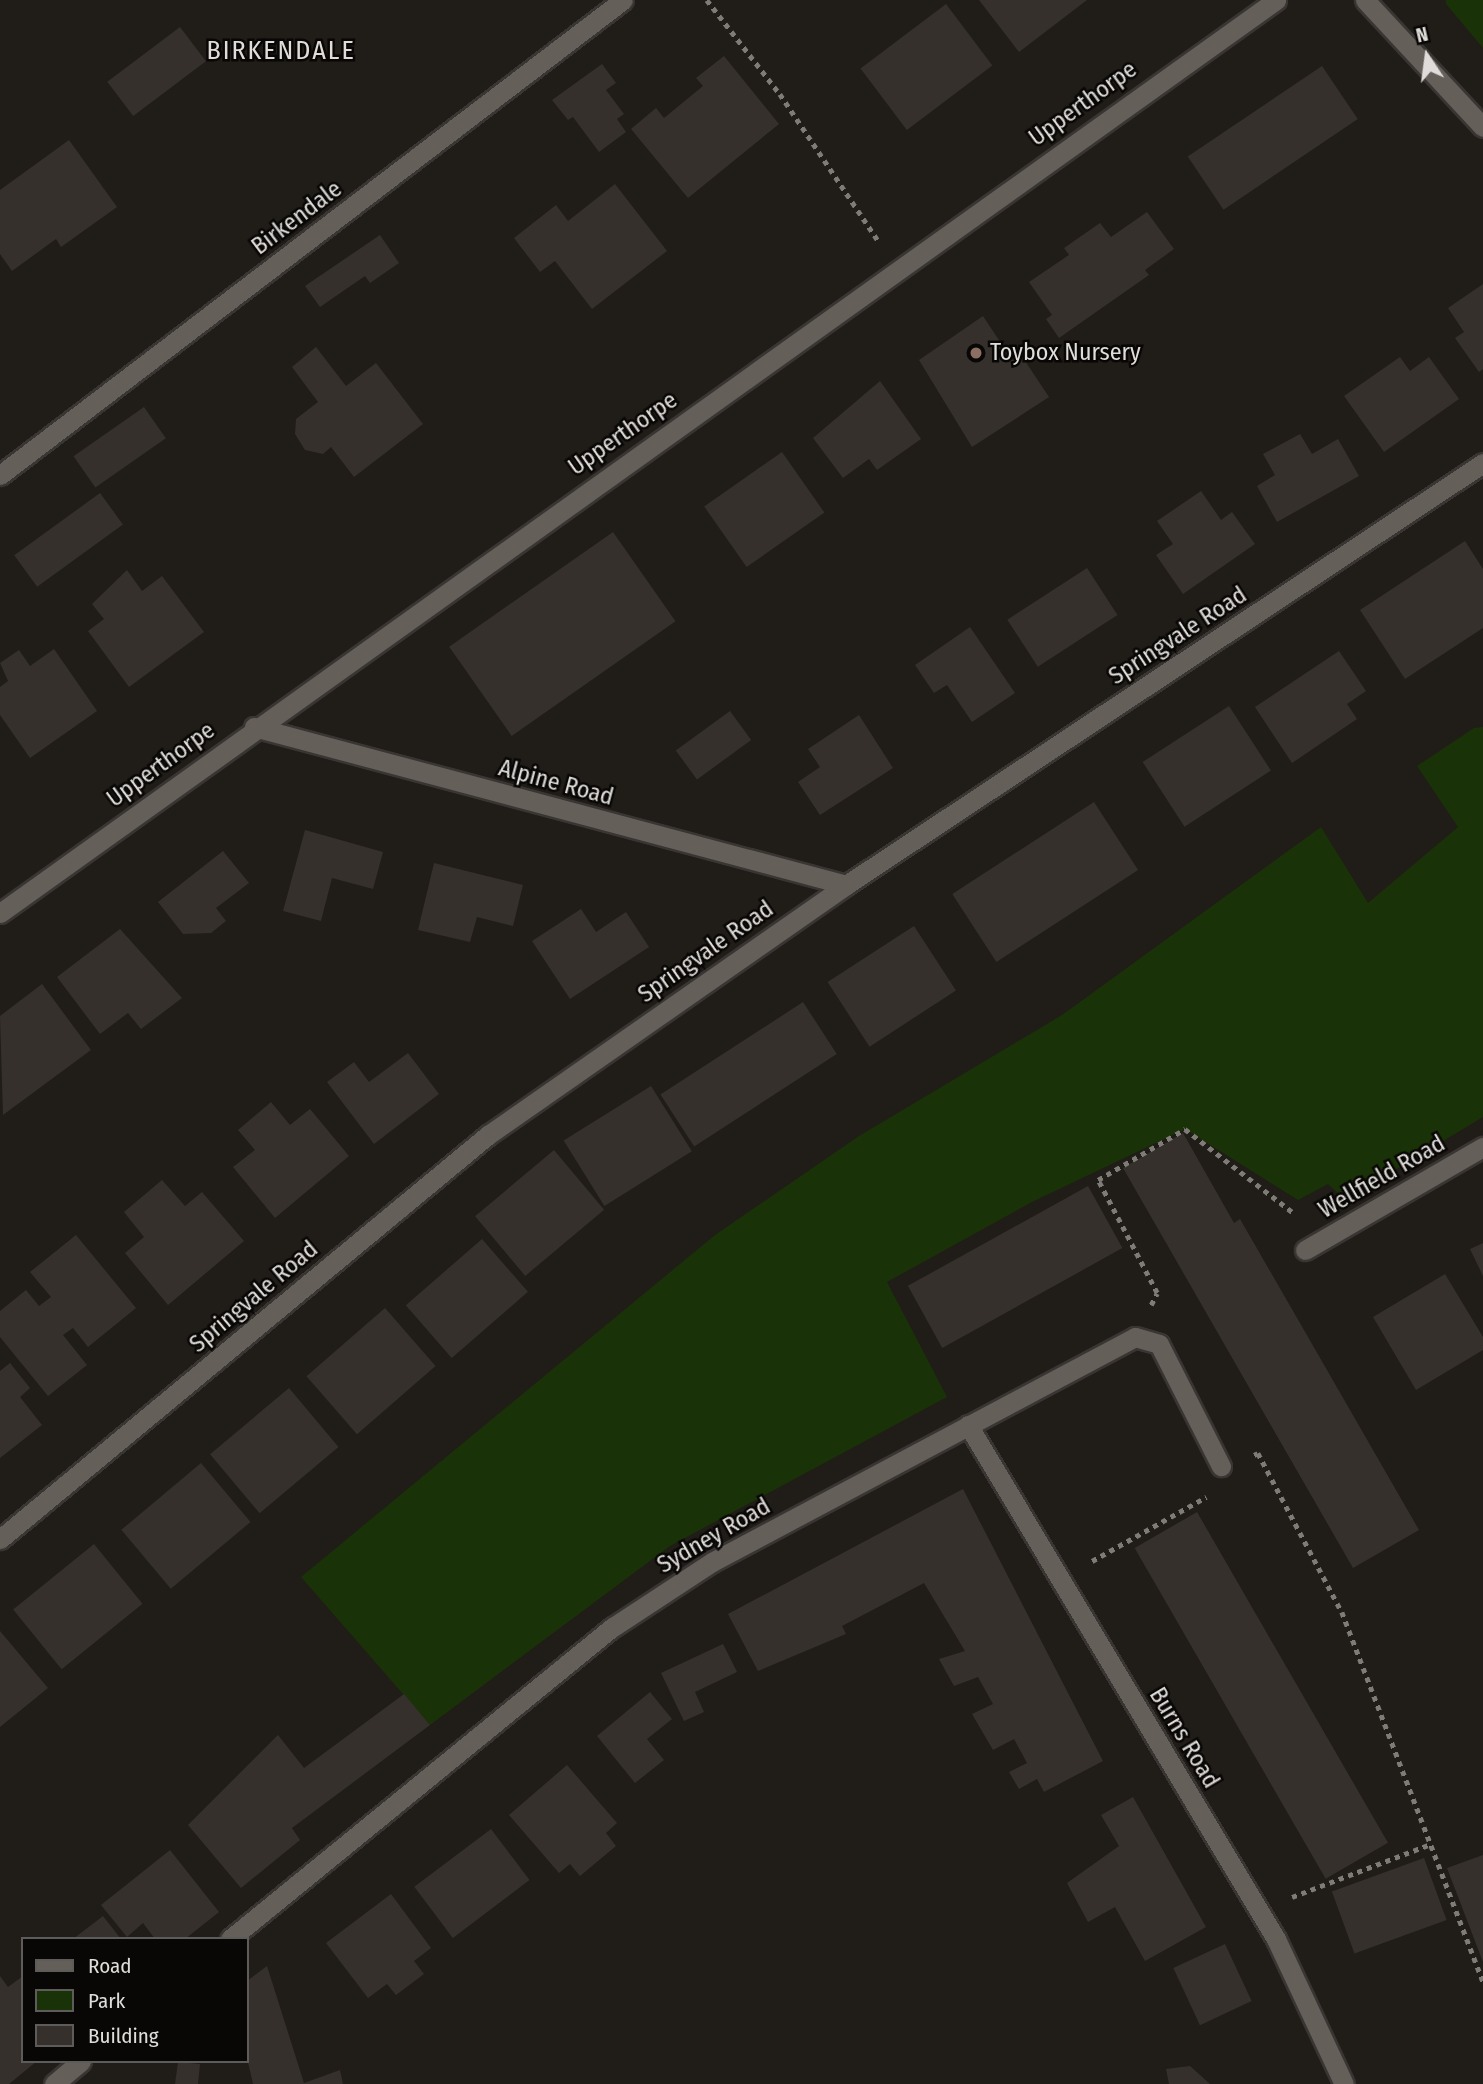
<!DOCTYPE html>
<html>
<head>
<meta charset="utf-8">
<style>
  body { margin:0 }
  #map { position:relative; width:1483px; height:2084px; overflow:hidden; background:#201c17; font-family:"Fira Sans Condensed",sans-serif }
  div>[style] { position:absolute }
  .green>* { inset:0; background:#1a3208 }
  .building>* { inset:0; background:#35302c; transform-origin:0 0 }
  .path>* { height:4.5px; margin-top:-2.25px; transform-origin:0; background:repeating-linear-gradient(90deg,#7f7b77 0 5px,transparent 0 10px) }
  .roads { filter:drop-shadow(2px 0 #393533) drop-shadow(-2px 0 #393533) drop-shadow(0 2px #393533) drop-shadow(0 -2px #393533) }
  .minor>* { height:19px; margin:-9.5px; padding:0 9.5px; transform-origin:9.5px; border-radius:9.5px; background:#655f5a }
  .dots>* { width:19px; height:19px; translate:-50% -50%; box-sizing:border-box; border:4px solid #080705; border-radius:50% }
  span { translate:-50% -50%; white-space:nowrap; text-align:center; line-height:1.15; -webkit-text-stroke:5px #080705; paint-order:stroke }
  .street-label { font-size:24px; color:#dfdcd9 }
  .poi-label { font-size:24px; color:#dfdcd9 }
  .left { translate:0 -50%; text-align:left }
  .neighbourhood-label { font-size:26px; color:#dfdcd9; letter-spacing:2px }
  .legend { position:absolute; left:21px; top:1937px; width:228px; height:126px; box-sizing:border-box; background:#080705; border:2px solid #5e5c5a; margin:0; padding:9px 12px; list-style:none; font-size:21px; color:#dfdcd9 }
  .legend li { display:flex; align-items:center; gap:14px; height:35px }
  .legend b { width:35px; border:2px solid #5e5c5a }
  .north { position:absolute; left:1392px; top:21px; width:70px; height:70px; -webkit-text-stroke:5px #080705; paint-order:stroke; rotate:347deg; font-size:19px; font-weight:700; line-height:28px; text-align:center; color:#dfdcd9 }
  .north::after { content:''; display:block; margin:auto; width:24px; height:32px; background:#dfdcd9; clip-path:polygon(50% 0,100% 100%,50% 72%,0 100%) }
</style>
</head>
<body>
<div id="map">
  <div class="green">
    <div style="clip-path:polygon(1446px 0,1483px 0,1483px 48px,1446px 4px)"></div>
    <div style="clip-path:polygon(1483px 727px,1483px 1117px,1345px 1200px,1328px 1184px,1298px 1200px,1185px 1129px,1032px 1202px,887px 1282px,947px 1397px,670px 1546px,430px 1725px,301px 1577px,715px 1235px,859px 1136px,1062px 1015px,1321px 827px,1368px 903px,1458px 827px,1417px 766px,1474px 728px)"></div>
  </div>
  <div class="building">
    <div style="clip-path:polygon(979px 0,1087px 0,1019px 52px)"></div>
    <div style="left:946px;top:4px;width:77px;height:107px;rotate:53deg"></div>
    <div style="left:180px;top:27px;width:43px;height:91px;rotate:53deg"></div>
    <div style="clip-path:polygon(724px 56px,779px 124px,688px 198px,631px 129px,656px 108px,664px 118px,703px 86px,696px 78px)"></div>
    <div style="clip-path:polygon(602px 64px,616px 83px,606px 90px,624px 114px,617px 119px,626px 132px,599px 152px,573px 117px,568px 120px,552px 100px)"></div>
    <div style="left:1322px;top:66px;width:64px;height:162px;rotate:56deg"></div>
    <div style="clip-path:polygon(69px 140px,117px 207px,61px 247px,56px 239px,12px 271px,0 254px,0 190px)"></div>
    <div style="clip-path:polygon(615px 184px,667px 251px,592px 309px,555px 261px,540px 272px,514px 238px,556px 205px,568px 221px)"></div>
    <div style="clip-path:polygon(1147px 212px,1174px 249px,1145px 270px,1149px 275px,1059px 338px,1046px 319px,1052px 315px,1029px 282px,1069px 255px,1064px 248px,1100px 223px,1111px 237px)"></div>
    <div style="clip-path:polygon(380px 235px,399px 263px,370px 283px,365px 276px,320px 307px,305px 286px)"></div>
    <div style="clip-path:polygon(1483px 284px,1483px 369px,1479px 372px,1455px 338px,1464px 332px,1448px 308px)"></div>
    <div style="clip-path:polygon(983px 316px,1012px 360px,1021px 355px,1049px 397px,972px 447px,919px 360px)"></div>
    <div style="clip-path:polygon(316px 347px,346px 386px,376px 363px,423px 424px,354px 477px,331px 447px,323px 454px,305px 450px,295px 434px,296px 419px,318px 402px,292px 367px)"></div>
    <div style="clip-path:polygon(1400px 357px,1410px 371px,1429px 357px,1459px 399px,1384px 452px,1344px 396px)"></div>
    <div style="clip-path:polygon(880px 381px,921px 439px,877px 470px,869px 459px,843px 478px,813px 438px)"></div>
    <div style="left:144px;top:407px;width:38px;height:86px;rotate:55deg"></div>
    <div style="clip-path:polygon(1300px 434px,1312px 454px,1338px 439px,1359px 476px,1277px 522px,1257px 486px,1275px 475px,1263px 454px)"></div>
    <div style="left:782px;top:452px;width:74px;height:95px;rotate:55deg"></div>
    <div style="clip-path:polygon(1201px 491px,1221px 520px,1232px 512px,1255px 544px,1183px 594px,1156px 555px,1173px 544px,1157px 521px)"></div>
    <div style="left:100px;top:493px;width:39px;height:106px;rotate:54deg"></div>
    <div style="left:613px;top:532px;width:109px;height:200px;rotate:55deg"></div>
    <div style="clip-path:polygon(1465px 541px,1483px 569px,1483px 628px,1405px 679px,1360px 610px)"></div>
    <div style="left:1087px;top:568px;width:56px;height:95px;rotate:57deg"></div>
    <div style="clip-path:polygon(127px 570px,142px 591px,162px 576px,204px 632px,129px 687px,88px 631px,104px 619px,92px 604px)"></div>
    <div style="clip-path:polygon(970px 627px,1015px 693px,972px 722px,947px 685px,934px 693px,915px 665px)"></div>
    <div style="clip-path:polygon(54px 649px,97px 711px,30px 758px,0 715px,0 687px,8px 681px,0 663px,19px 650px,30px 666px)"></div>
    <div style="clip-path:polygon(1339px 651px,1366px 691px,1347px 704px,1357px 719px,1292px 763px,1255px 707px)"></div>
    <div style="left:1229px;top:706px;width:77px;height:103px;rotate:57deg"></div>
    <div style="left:730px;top:711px;width:36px;height:67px;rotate:54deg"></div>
    <div style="clip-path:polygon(859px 715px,893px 768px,820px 815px,798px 782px,820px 767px,808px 749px)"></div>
    <div style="left:1094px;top:802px;width:81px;height:169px;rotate:57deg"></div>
    <div style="clip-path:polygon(305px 830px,383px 852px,373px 889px,332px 878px,321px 921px,283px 911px)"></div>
    <div style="clip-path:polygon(223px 851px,249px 883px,216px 908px,226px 921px,211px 933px,183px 934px,158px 902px)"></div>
    <div style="clip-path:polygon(434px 863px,523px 885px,513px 926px,477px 917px,470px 942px,418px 930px)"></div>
    <div style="clip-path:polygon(581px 909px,596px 932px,626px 912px,649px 947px,570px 999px,532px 941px)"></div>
    <div style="left:914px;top:926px;width:77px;height:103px;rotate:57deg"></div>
    <div style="clip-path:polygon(120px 929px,182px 998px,141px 1029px,128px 1013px,100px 1034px,57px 977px)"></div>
    <div style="clip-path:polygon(42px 984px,91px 1050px,3px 1115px,0 1016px)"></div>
    <div style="left:803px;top:1002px;width:62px;height:170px;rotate:57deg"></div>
    <div style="clip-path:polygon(408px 1053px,439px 1094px,374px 1144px,327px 1082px,354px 1062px,369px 1082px)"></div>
    <div style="left:651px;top:1086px;width:77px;height:103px;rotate:58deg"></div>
    <div style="clip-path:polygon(271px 1102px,290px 1125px,310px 1109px,349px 1156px,275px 1218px,233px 1167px,255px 1150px,238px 1130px)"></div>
    <div style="clip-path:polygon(1183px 1133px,1234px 1223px,1240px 1219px,1419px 1530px,1353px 1568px,1123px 1168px)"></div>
    <div style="left:554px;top:1150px;width:78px;height:103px;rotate:50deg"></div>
    <div style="clip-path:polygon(162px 1180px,185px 1206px,202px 1192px,244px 1241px,168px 1305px,125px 1253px,144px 1237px,124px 1212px)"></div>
    <div style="left:1088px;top:1186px;width:71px;height:206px;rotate:61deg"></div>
    <div style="clip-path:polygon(76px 1235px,136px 1308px,88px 1347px,73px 1328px,63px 1335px,87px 1365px,48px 1396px,0 1337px,0 1311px,26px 1290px,39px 1306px,51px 1297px,30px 1272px)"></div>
    <div style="left:482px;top:1239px;width:70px;height:101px;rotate:49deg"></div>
    <div style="clip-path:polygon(1483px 1243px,1483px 1276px,1470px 1249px)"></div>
    <div style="clip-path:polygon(1445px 1274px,1483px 1337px,1483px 1350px,1416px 1390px,1373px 1317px)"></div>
    <div style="left:385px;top:1308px;width:77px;height:104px;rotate:49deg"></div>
    <div style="clip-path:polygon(10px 1363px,30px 1388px,20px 1397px,42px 1425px,0 1458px,0 1371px)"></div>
    <div style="left:289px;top:1388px;width:77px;height:103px;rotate:50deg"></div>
    <div style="left:201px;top:1463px;width:77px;height:104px;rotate:50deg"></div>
    <div style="clip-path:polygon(963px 1489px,1103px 1761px,1044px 1792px,1037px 1779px,1019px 1789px,1009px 1772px,1027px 1763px,1014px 1739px,993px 1750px,972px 1714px,993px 1704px,978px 1677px,954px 1686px,939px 1659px,965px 1651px,924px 1583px,842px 1626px,846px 1634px,758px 1671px,728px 1614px)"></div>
    <div style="left:1197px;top:1512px;width:382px;height:72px;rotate:60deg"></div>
    <div style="left:94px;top:1544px;width:77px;height:104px;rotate:51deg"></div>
    <div style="clip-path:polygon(0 1631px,48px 1688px,0 1727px)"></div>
    <div style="clip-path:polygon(723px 1644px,737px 1672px,695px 1692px,704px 1712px,684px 1721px,661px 1673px)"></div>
    <div style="clip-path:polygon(650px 1692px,672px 1719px,647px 1739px,664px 1760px,635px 1783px,597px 1736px)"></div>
    <div style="clip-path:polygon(404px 1694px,430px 1725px,292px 1828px,300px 1840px,241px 1888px,188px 1825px,278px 1735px,304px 1768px)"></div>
    <div style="clip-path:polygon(567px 1765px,617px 1823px,606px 1833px,616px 1846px,580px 1876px,570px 1864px,559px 1873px,509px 1815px)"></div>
    <div style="clip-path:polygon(1133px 1797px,1206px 1927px,1145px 1961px,1115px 1907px,1088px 1922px,1067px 1883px,1119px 1846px,1101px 1815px)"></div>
    <div style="left:491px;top:1829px;width:64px;height:96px;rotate:53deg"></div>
    <div style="clip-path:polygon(170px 1850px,219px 1912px,185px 1939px,155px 1939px,143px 1923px,127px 1937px,101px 1905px)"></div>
    <div style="clip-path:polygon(1483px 1855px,1483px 1962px,1447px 1868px)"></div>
    <div style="left:1424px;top:1858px;width:66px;height:98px;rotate:70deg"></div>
    <div style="clip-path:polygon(391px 1894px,431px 1948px,414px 1961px,424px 1974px,396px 1995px,387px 1984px,368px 1998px,326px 1943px)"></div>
    <div style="clip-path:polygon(103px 1916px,121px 1939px,73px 1939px)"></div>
    <div style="left:1225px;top:1944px;width:63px;height:57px;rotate:65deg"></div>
    <div style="clip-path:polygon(267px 1966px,304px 2083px,340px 2070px,343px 2084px,253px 2084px,247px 2058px,247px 1981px)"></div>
    <div style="clip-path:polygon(0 1976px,8px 1987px,23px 1976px,23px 2061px,37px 2061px,9px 2084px,0 2084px)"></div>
    <div style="clip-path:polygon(178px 2062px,200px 2064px,198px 2084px,175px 2084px)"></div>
    <div style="clip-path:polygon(1190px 2066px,1210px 2084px,1169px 2084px,1166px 2069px)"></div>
  </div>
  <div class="path">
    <div style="left:707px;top:0;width:119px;rotate:52.2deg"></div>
    <div style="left:780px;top:94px;width:178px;rotate:56.2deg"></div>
    <div style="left:1151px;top:1305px;width:13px;rotate:-63deg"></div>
    <div style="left:1157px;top:1293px;width:127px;rotate:-117.6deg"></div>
    <div style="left:1098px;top:1180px;width:101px;rotate:-30.4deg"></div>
    <div style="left:1185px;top:1129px;width:139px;rotate:37.7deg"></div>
    <div style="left:1254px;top:1455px;width:4px;rotate:-27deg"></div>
    <div style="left:1258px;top:1453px;width:180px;rotate:62.2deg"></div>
    <div style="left:1342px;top:1612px;width:396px;rotate:69.1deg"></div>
    <div style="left:1092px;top:1561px;width:131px;rotate:-29.3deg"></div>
    <div style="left:1292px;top:1897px;width:149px;rotate:-20.9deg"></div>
  </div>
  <div class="roads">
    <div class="minor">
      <div style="left:1365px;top:0;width:173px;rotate:47.1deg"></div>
      <div style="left:0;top:475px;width:783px;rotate:-37.32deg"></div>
      <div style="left:254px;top:727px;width:613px;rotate:14.94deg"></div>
      <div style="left:0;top:913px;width:1569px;rotate:-35.58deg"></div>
      <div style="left:1305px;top:1250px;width:206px;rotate:-30.1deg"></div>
      <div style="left:968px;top:1425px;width:599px;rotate:59.07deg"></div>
      <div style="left:1276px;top:1939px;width:160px;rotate:64.9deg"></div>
      <div style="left:0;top:1539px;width:634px;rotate:-39.62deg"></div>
      <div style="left:488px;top:1135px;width:437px;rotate:-34.9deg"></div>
      <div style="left:846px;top:885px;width:764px;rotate:-33.52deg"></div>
      <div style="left:230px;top:1939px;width:494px;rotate:-39.2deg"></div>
      <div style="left:613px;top:1627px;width:118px;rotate:-33.3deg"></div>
      <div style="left:712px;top:1562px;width:479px;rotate:-28deg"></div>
      <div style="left:1135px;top:1337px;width:25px;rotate:16deg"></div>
      <div style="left:1159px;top:1344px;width:137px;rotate:63.1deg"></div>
      <div style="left:54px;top:2084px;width:35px;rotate:-40deg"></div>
    </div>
  </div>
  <div class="dots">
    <div style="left:976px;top:353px;background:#8d6e63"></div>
  </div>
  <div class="street-label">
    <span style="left:1083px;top:104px;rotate:-36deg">Upperthorpe</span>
    <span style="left:297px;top:218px;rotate:-37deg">Birkendale</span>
    <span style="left:623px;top:434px;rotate:-35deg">Upperthorpe</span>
    <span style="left:1178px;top:636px;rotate:-33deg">Springvale Road</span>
    <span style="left:161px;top:765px;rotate:-36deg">Upperthorpe</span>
    <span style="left:556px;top:783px;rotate:15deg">Alpine Road</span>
    <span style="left:706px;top:952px;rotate:-35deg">Springvale Road</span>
    <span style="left:1382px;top:1177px;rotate:-30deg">Wellfield Road</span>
    <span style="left:254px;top:1297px;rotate:-40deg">Springvale Road</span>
    <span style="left:714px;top:1536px;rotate:-30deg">Sydney Road</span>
    <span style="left:1184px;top:1738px;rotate:59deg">Burns Road</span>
  </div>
  <div class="poi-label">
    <span class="left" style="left:990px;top:353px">Toybox Nursery</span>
  </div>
  <div class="neighbourhood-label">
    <span style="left:281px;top:51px">BIRKENDALE</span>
  </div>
  <ul class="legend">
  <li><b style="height:9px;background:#655f5a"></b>Road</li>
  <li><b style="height:19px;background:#1a3208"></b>Park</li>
  <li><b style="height:19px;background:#35302c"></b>Building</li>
  </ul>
  <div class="north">N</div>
</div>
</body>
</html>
